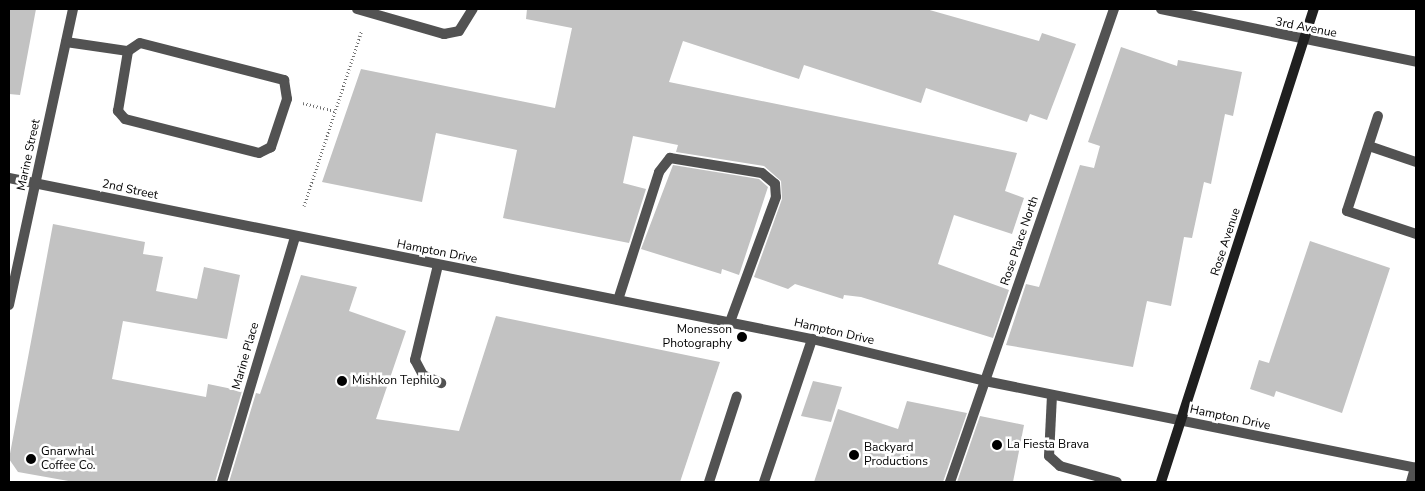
<!DOCTYPE html>
<html>
<head>
<meta charset="utf-8">
<style>
  body { margin:0 }
  #map { position:relative; width:1425px; height:491px; overflow:hidden; background:#fff; font-family:"Nunito Sans",sans-serif }
  div>[style] { position:absolute }
  .building>* { inset:0; background:#c2c2c2 }
  .path>* { height:3px; margin-top:-1.5px; transform-origin:0; background:repeating-linear-gradient(90deg,#747474 0 1px,transparent 0 3.5px) }
  .lane>* { height:10px; margin:-5px; padding:0 5px; transform-origin:5px; border-radius:5px; background:#525252 }
  .street>* { height:10px; margin:-5px; padding:0 5px; transform-origin:5px; border-radius:5px; background:#525252 }
  .secondary>* { height:10px; margin:-5px; padding:0 5px; transform-origin:5px; border-radius:5px; background:#1f1f1f }
  .dots>* { width:14px; height:14px; translate:-50% -50%; box-sizing:border-box; border:2px solid #fff; border-radius:50% }
  span { translate:-50% -50%; white-space:nowrap; text-align:center; line-height:1.15; -webkit-text-stroke:5px #fff; paint-order:stroke }
  .street-label { font-size:12px; color:#000 }
  .poi-label { font-size:12px; color:#000 }
  .right { translate:-100% -50%; text-align:right }
  .left { translate:0 -50%; text-align:left }
  .frame { position:absolute; inset:0; border:10px solid #000; pointer-events:none }
</style>
</head>
<body>
<div id="map">
  <div class="building">
    <div style="clip-path:polygon(9px 9px,36px 9px,20px 95px,9px 94px)"></div>
    <div style="clip-path:polygon(527px 9px,926px 9px,1039px 41px,1042px 33px,1076px 44px,1047px 120px,1030px 114px,1027px 122px,926px 88px,921px 103px,804px 65px,799px 79px,683px 41px,669px 82px,1017px 153px,1005px 191px,1024px 198px,1012px 234px,954px 215px,938px 264px,1009px 290px,993px 338px,861px 297px,844px 295px,843px 299px,795px 284px,788px 289px,754px 277px,782px 199px,781px 181px,764px 166px,676px 152px,678px 145px,633px 136px,623px 183px,646px 189px,629px 243px,503px 218px,517px 150px,436px 133px,422px 202px,322px 182px,361px 69px,555px 108px,572px 28px,526px 19px)"></div>
    <div style="clip-path:polygon(1121px 47px,1177px 66px,1178px 60px,1242px 72px,1233px 116px,1225px 114px,1211px 184px,1204px 182px,1192px 238px,1184px 237px,1171px 306px,1147px 301px,1133px 367px,1006px 345px,1026px 284px,1039px 287px,1080px 165px,1094px 168px,1100px 146px,1088px 142px)"></div>
    <div style="clip-path:polygon(673px 165px,759px 179px,768px 187px,739px 275px,722px 269px,721px 274px,641px 249px)"></div>
    <div style="clip-path:polygon(53px 224px,145px 242px,143px 254px,163px 257px,156px 291px,197px 299px,204px 267px,240px 275px,227px 339px,123px 321px,112px 379px,206px 397px,208px 384px,242px 391px,215px 482px,74px 482px,18px 472px,9px 459px)"></div>
    <div style="clip-path:polygon(1310px 241px,1390px 268px,1342px 413px,1276px 391px,1274px 397px,1250px 389px,1259px 360px,1269px 363px)"></div>
    <div style="clip-path:polygon(301px 275px,357px 287px,349px 311px,406px 331px,376px 419px,459px 431px,496px 316px,720px 362px,680px 482px,229px 482px,256px 393px,260px 394px)"></div>
    <div style="clip-path:polygon(813px 381px,842px 387px,831px 422px,801px 416px)"></div>
    <div style="clip-path:polygon(907px 401px,967px 413px,943px 482px,814px 482px,838px 409px,898px 429px)"></div>
    <div style="clip-path:polygon(980px 416px,1024px 425px,1013px 482px,957px 482px)"></div>
  </div>
  <div class="path">
    <div style="left:303px;top:103px;width:32px;rotate:14deg"></div>
    <div style="left:304px;top:206px;width:185px;rotate:-71.8deg"></div>
  </div>
  <div class="lane">
    <div style="left:357px;top:9px;width:91px;rotate:16deg"></div>
    <div style="left:444px;top:34px;width:15px;rotate:-11deg"></div>
    <div style="left:459px;top:31px;width:26px;rotate:-58deg"></div>
    <div style="left:66px;top:42px;width:63px;rotate:8.3deg"></div>
    <div style="left:140px;top:43px;width:149px;rotate:14.4deg"></div>
    <div style="left:284px;top:80px;width:19px;rotate:81deg"></div>
    <div style="left:287px;top:99px;width:51px;rotate:108.4deg"></div>
    <div style="left:271px;top:147px;width:13px;rotate:153deg"></div>
    <div style="left:259px;top:153px;width:138px;rotate:-165.8deg"></div>
    <div style="left:125px;top:119px;width:11px;rotate:-131deg"></div>
    <div style="left:118px;top:111px;width:61px;rotate:-80.5deg"></div>
    <div style="left:128px;top:51px;width:14px;rotate:-34deg"></div>
    <div style="left:1378px;top:116px;width:100px;rotate:108.1deg"></div>
    <div style="left:1347px;top:211px;width:73px;rotate:18.4deg"></div>
    <div style="left:1369px;top:146px;width:50px;rotate:18.8deg"></div>
    <div style="left:438px;top:265px;width:98px;rotate:103.6deg"></div>
    <div style="left:415px;top:360px;width:17px;rotate:62deg"></div>
    <div style="left:423px;top:375px;width:20px;rotate:24deg"></div>
    <div style="left:618px;top:300px;width:134px;rotate:-72.2deg"></div>
    <div style="left:659px;top:172px;width:18px;rotate:-52deg"></div>
    <div style="left:670px;top:158px;width:93px;rotate:9.3deg"></div>
    <div style="left:762px;top:173px;width:17px;rotate:40deg"></div>
    <div style="left:775px;top:184px;width:13px;rotate:86deg"></div>
    <div style="left:776px;top:197px;width:133px;rotate:110.2deg"></div>
    <div style="left:1052px;top:395px;width:61px;rotate:92.8deg"></div>
    <div style="left:1049px;top:456px;width:15px;rotate:42deg"></div>
    <div style="left:1060px;top:466px;width:59px;rotate:15.7deg"></div>
    <div style="left:222px;top:482px;width:256px;rotate:-73.4deg"></div>
    <div style="left:709px;top:482px;width:90px;rotate:-72deg"></div>
    <div style="left:764px;top:482px;width:151px;rotate:-71.4deg"></div>
    <div style="left:950px;top:482px;width:501px;rotate:-70.88deg"></div>
    <div style="left:1411px;top:482px;width:15px;rotate:-74deg"></div>
  </div>
  <div class="street">
    <div style="left:1161px;top:9px;width:260px;rotate:11.7deg"></div>
    <div style="left:9px;top:178px;width:819px;rotate:11.34deg"></div>
    <div style="left:812px;top:339px;width:178px;rotate:13.6deg"></div>
    <div style="left:985px;top:381px;width:440px;rotate:11.4deg"></div>
    <div style="left:9px;top:305px;width:303px;rotate:-77.8deg"></div>
  </div>
  <div class="secondary">
    <div style="left:1161px;top:482px;width:497px;rotate:-72.1deg"></div>
  </div>
  <div class="dots">
    <div style="left:742px;top:337px;background:#000"></div>
    <div style="left:342px;top:381px;background:#000"></div>
    <div style="left:997px;top:445px;background:#000"></div>
    <div style="left:854px;top:455px;background:#000"></div>
    <div style="left:31px;top:459px;background:#000"></div>
  </div>
  <div class="street-label">
    <span style="left:1306px;top:28px;rotate:11deg">3rd Avenue</span>
    <span style="left:29px;top:155px;rotate:-78deg">Marine Street</span>
    <span style="left:130px;top:190px;rotate:12deg">2nd Street</span>
    <span style="left:1020px;top:241px;rotate:-71deg">Rose Place North</span>
    <span style="left:1226px;top:242px;rotate:-72deg">Rose Avenue</span>
    <span style="left:437px;top:252px;rotate:11deg">Hampton Drive</span>
    <span style="left:834px;top:332px;rotate:13deg">Hampton Drive</span>
    <span style="left:246px;top:356px;rotate:-74deg">Marine Place</span>
    <span style="left:1230px;top:418px;rotate:12deg">Hampton Drive</span>
  </div>
  <div class="poi-label">
    <span class="right" style="left:732px;top:337px">Monesson<br>Photography</span>
    <span class="left" style="left:352px;top:381px">Mishkon Tephilo</span>
    <span class="left" style="left:1007px;top:445px">La Fiesta Brava</span>
    <span class="left" style="left:864px;top:455px">Backyard<br>Productions</span>
    <span class="left" style="left:41px;top:459px">Gnarwhal<br>Coffee Co.</span>
  </div>
  <div class="frame"></div>
</div>
</body>
</html>
